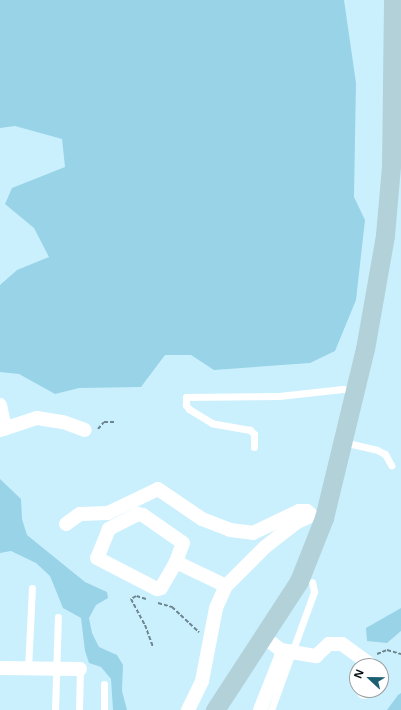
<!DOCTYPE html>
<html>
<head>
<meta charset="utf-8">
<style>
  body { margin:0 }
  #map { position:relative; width:401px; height:710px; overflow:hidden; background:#cbf0fd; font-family:"Noto Sans",sans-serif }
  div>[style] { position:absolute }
  .green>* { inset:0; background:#99d3e7 }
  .path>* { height:2px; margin-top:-1px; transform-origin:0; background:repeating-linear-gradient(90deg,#6d868f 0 4px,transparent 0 6px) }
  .lane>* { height:7px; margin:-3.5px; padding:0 3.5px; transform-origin:3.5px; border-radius:3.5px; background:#fff }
  .street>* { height:14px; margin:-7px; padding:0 7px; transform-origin:7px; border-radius:7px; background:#fff }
  .secondary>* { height:19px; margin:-9.5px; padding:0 9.5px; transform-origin:9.5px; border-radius:9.5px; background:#b2d1d9 }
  span { translate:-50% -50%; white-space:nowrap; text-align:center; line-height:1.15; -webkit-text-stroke:4px #fff; paint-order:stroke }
  .north { position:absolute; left:349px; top:658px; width:40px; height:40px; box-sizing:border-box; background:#fff; border:1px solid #9b9fa1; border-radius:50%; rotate:292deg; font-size:11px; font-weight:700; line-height:16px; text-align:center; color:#041015 }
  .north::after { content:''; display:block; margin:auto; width:14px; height:18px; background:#1b5f72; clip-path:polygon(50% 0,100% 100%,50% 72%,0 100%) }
</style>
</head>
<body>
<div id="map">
  <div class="green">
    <div style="clip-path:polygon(0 0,344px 0,356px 83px,354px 197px,365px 220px,356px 300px,335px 351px,310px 363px,214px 370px,191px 355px,165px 355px,141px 387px,79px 388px,55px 394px,19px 374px,0 372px,0 285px,17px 270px,49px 257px,34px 228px,5px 204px,12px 188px,65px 167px,62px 139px,15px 126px,0 128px)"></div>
    <div style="clip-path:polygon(0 479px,21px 499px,22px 519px,27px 535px,85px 582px,107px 592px,108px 598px,96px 605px,89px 618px,92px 633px,99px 647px,117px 655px,123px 665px,122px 691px,127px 710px,113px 710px,111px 679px,101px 667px,89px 663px,85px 651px,81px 618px,63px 608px,50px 576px,36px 563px,11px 551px,0 553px)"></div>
    <div style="clip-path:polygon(401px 608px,401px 631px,387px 643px,367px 641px,366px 628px)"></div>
    <div style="clip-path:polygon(401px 693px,401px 710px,387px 710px,398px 695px)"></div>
  </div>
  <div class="path">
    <div style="left:98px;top:429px;width:9px;rotate:-49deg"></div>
    <div style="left:104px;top:422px;width:11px"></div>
    <div style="left:146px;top:599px;width:10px;rotate:-163deg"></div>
    <div style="left:136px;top:596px;width:6px;rotate:149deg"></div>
    <div style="left:131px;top:599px;width:30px;rotate:62deg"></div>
    <div style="left:145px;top:625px;width:23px;rotate:70deg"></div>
    <div style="left:158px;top:603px;width:15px;rotate:16deg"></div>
    <div style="left:172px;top:607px;width:37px;rotate:43deg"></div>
    <div style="left:377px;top:654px;width:11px;rotate:-22deg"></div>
    <div style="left:387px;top:650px;width:15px;rotate:16deg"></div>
  </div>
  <div class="lane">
    <div style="left:343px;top:442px;width:35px;rotate:13deg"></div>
    <div style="left:377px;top:450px;width:9px;rotate:27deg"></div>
    <div style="left:385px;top:454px;width:13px;rotate:61deg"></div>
    <div style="left:254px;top:447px;width:13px;rotate:-90deg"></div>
    <div style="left:254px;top:434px;width:6px;rotate:-135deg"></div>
    <div style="left:250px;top:430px;width:39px;rotate:-170deg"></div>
    <div style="left:212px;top:423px;width:27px;rotate:-149deg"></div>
    <div style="left:189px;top:409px;width:5px;rotate:-127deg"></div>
    <div style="left:186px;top:405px;width:8px;rotate:-90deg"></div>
    <div style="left:186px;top:397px;width:93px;rotate:-0.6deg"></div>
    <div style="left:279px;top:396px;width:64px;rotate:-6.2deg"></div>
    <div style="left:343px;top:389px;width:11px;rotate:10deg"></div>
    <div style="left:28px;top:669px;width:81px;rotate:-87.2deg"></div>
    <div style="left:55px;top:710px;width:93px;rotate:-88.2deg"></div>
    <div style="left:79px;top:710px;width:41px;rotate:-88.6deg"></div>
    <div style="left:104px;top:710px;width:26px;rotate:-90deg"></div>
    <div style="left:271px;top:710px;width:126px;rotate:-70deg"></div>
    <div style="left:314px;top:592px;width:10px;rotate:-101deg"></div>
  </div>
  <div class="street">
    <div style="left:0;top:405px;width:24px;rotate:78deg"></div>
    <div style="left:0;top:430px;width:39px;rotate:-18deg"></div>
    <div style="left:37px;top:418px;width:26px;rotate:9deg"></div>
    <div style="left:63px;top:422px;width:23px;rotate:20deg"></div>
    <div style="left:66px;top:524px;width:17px;rotate:-36deg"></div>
    <div style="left:80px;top:514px;width:28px;rotate:-2deg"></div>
    <div style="left:108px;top:513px;width:55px;rotate:-25.6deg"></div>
    <div style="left:158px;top:489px;width:53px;rotate:34.3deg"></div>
    <div style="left:202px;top:519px;width:30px;rotate:21deg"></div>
    <div style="left:230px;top:530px;width:23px;rotate:7deg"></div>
    <div style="left:253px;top:533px;width:51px;rotate:-25.6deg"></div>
    <div style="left:299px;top:511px;width:8px"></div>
    <div style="left:307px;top:511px;width:6px;rotate:45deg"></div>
    <div style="left:176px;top:562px;width:20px;rotate:-70deg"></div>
    <div style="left:183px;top:543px;width:49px;rotate:-145deg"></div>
    <div style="left:143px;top:515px;width:5px;rotate:-169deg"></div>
    <div style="left:138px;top:514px;width:33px;rotate:153deg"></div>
    <div style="left:109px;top:529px;width:31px;rotate:112deg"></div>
    <div style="left:97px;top:558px;width:68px;rotate:27.3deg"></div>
    <div style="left:157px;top:589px;width:4px;rotate:-14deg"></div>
    <div style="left:161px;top:588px;width:30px;rotate:-60deg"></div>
    <div style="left:176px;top:562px;width:55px;rotate:25.6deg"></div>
    <div style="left:281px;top:650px;width:36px;rotate:10deg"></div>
    <div style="left:316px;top:656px;width:18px;rotate:-43deg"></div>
    <div style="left:329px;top:644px;width:13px"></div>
    <div style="left:342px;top:644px;width:37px;rotate:36deg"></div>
    <div style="left:0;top:668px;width:80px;rotate:0.7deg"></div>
    <div style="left:364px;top:692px;width:2px;rotate:-63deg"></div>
    <div style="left:188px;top:710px;width:32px;rotate:-64deg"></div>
    <div style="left:202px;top:681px;width:74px;rotate:-79.1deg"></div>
    <div style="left:216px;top:608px;width:24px;rotate:-66deg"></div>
    <div style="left:226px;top:586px;width:55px;rotate:-45deg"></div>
    <div style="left:265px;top:547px;width:41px;rotate:-38deg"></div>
    <div style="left:297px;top:522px;width:12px;rotate:-24deg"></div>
    <div style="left:260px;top:710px;width:57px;rotate:-68.4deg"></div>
    <div style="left:281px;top:657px;width:7px;rotate:-90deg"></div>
    <div style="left:281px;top:650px;width:21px;rotate:-143deg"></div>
  </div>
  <div class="secondary">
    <div style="left:215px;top:710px;width:154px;rotate:-56.9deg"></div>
    <div style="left:299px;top:581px;width:68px;rotate:-68.4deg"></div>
    <div style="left:324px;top:518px;width:174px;rotate:-76.4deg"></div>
    <div style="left:365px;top:349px;width:116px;rotate:-80deg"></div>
    <div style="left:385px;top:235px;width:69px;rotate:-85deg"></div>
    <div style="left:391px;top:166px;width:166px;rotate:-89.3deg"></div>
  </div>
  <div class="north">N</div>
</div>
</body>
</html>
